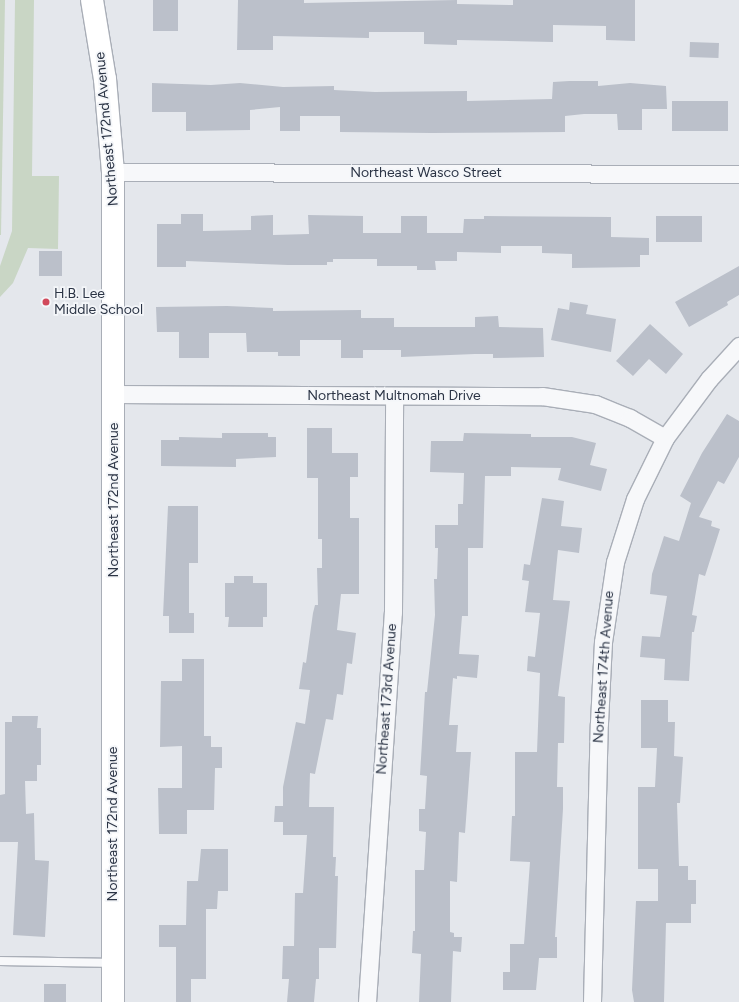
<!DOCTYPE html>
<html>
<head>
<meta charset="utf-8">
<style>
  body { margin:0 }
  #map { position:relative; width:739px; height:1002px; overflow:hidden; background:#e4e7ec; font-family:Figtree,sans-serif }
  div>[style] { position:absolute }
  .green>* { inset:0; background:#c9d6c5 }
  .building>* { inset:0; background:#bbc0ca; transform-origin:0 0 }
  .roads { filter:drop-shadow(1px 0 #a9aeb7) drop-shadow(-1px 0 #a9aeb7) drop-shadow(0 1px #a9aeb7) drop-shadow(0 -1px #a9aeb7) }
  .lane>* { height:8px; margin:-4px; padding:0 4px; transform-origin:4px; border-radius:4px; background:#f7f8fa }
  .street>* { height:17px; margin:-8.5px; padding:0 8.5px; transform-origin:8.5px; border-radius:8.5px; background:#f7f8fa }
  .secondary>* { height:22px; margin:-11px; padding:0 11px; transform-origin:11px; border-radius:11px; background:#fff }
  .dots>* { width:11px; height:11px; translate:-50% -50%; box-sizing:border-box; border:2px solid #f4f6f9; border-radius:50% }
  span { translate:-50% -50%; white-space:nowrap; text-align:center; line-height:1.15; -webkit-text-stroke:3.5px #f4f6f9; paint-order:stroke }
  .street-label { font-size:14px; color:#2b3445 }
  .poi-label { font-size:14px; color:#2b3445 }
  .left { translate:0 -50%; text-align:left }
</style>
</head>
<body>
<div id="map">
  <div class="green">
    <div style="clip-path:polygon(0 0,5px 0,1px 235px,0 235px)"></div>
    <div style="clip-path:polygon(15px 0,34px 0,32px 176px,59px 176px,58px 249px,28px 248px,13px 283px,0 297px,0 266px,12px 231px)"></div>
  </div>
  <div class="building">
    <div style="left:153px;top:0;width:25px;height:31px"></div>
    <div style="clip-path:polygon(238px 0,304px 0,304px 3px,457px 0,457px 4px,513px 5px,513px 0,635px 0,635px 41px,606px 40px,606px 26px,553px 25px,553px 42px,457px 40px,457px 45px,424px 44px,424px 32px,369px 32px,369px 38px,273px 36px,273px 50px,237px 50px)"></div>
    <div style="left:690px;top:42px;width:29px;height:15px;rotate:2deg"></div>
    <div style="clip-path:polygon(569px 81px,598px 81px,598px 86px,630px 83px,666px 86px,667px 109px,642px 109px,642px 130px,618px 130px,617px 114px,584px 114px,565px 116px,565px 132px,431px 133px,340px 132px,340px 116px,300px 116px,300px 131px,280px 131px,280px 107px,250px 110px,250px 130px,186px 131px,186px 112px,152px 112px,152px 83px,211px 85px,240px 83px,283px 87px,334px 86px,334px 90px,375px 92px,467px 91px,467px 101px,552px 99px,553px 82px)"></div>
    <div style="left:672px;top:101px;width:56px;height:30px"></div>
    <div style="clip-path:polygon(181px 214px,203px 214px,203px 231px,251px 230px,251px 216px,273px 215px,273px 235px,309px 234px,308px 215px,363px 216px,363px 233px,401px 233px,401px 216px,427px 216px,427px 233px,463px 233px,464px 219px,484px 219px,484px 216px,611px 217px,611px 237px,649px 238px,649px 255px,640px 255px,640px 267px,572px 268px,572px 254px,542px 253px,542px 246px,501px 246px,501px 253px,457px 252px,457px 261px,435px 261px,436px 270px,417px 270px,417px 266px,377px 266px,377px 259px,333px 259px,333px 262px,327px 262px,327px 265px,288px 265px,186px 261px,186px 267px,157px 267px,157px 224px,181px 224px)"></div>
    <div style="left:656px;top:216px;width:46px;height:26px"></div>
    <div style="left:39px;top:251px;width:23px;height:25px"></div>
    <div style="clip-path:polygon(739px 266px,739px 295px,727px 302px,728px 305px,689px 327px,675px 302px)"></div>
    <div style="clip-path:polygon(570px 302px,588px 305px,586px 314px,616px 319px,611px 352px,551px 340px,558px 308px,569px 310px)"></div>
    <div style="clip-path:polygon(227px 306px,273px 308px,273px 311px,361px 310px,361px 318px,394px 318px,394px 327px,475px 327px,475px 317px,498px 316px,499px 327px,543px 328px,544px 357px,493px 358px,493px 354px,475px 354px,401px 357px,401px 350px,363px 350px,363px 358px,341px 358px,341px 340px,300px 340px,300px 356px,278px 356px,278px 352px,247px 352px,246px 333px,209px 333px,209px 358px,179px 358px,179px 332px,157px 332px,156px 307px)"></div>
    <div style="clip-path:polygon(650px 324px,683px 354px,666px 374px,649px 359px,633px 376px,616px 361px)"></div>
    <div style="clip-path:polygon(727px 414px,739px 421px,739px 457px,724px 484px,718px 481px,699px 517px,712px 521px,711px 526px,720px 529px,705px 576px,699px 574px,692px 615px,697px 616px,694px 632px,692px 632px,689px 681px,664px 680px,665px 659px,640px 657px,642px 636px,660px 637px,667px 596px,650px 594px,652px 574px,664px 536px,679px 541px,691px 503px,680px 496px,702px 453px)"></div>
    <div style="clip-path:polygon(307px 428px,332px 428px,332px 453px,358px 453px,358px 477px,350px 477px,350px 518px,359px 518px,359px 594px,341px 594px,337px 630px,356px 633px,352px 664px,347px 663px,343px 695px,337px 694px,333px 720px,326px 719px,315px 774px,310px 773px,309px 807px,334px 807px,333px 857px,336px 857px,335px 876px,338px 876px,336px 948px,319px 948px,319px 979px,316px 979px,314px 1002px,287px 1002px,289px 979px,282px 979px,283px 946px,294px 946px,295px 893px,303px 893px,307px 835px,283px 835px,283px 822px,274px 822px,275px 806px,283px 806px,283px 787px,296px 722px,305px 724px,310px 690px,299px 689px,303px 662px,306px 663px,313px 613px,315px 605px,318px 605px,317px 568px,322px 568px,322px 539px,318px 539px,318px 478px,307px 478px)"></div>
    <div style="clip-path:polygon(222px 433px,268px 433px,268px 437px,276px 437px,276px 457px,236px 459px,236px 467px,161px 466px,161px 440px,179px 440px,179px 437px,222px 438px)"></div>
    <div style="clip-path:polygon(464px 433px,531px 434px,531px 437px,572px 437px,596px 443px,590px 465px,607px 469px,601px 491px,558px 480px,561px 468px,511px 467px,511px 476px,485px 476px,483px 548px,468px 548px,468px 616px,462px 616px,459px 654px,479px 655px,477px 678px,457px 676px,457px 679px,453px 678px,449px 725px,458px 725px,456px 752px,471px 752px,465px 833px,459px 832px,457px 882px,450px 881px,450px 932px,454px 933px,454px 937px,462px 937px,461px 952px,453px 951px,451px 1002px,419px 1002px,421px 954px,412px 953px,413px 931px,415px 931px,415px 870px,424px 870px,426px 832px,419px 831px,419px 809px,425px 809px,427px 776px,420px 775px,425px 692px,427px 692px,435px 615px,434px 579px,437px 579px,438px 548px,435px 548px,435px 525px,458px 525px,458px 504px,463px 504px,464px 473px,430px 472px,431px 441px,463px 441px)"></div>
    <div style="clip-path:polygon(542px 498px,564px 501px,561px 526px,582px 528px,579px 553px,558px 550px,553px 600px,570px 601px,558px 696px,565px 697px,564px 743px,558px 743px,557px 787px,563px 787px,563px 809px,555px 937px,557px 937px,557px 958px,539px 958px,536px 990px,503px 990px,503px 972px,510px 972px,510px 944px,524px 944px,530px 862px,510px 861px,512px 816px,515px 816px,515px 752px,537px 752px,540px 673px,527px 671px,528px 656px,535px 657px,540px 613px,525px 612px,529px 581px,522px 580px,524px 564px,530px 565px)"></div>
    <div style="clip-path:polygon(168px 506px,198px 506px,198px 563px,189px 563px,189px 613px,194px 613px,194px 633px,169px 633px,169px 616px,163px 616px)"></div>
    <div style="clip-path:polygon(234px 576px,253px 576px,253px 583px,267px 583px,267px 617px,263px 617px,263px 627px,228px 627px,229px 617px,225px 617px,225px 583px,234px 583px)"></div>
    <div style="clip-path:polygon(182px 659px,204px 659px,204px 736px,211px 736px,211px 747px,222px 747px,222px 768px,215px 768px,214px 810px,187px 810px,187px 834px,159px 834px,158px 788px,182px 788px,182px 746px,160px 747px,161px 681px,182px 681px)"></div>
    <div style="clip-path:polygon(641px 700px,668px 700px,668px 722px,675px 722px,674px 756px,683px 757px,680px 803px,677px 803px,679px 866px,688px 866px,688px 880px,696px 880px,696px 904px,691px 904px,691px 923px,666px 923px,664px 1002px,634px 1002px,632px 990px,636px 901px,658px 901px,658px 869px,638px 869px,638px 787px,655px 787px,657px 748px,641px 748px)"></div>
    <div style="clip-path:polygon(12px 716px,38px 716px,37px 728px,41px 728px,41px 765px,37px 765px,37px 781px,25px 781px,26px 814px,34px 813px,35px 860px,49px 861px,45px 937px,13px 935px,18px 842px,0 842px,0 795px,5px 794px,5px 722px,12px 722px)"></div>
    <div style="clip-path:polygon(201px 849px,228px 849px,228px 891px,218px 891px,217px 909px,206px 909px,206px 979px,191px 979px,191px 1002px,176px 1002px,176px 947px,159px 947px,159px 925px,186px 925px,187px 881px,198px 881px)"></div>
    <div style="left:44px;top:984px;width:22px;height:18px"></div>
  </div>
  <div class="roads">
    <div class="lane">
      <div style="left:0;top:961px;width:113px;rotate:1deg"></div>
    </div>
    <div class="street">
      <div style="left:113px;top:172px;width:626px;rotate:0.18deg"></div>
      <div style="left:114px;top:394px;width:428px;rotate:0.3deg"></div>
      <div style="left:542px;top:396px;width:54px;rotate:8.6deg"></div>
      <div style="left:595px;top:404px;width:38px;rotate:22deg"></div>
      <div style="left:630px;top:418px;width:40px;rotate:29.7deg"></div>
      <div style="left:367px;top:1002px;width:391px;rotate:-86.2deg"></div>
      <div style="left:393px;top:612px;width:216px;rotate:-89.7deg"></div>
      <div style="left:592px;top:1002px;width:279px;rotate:-88.6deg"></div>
      <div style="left:599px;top:723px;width:81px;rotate:-87.2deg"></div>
      <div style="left:603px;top:642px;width:81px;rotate:-81.5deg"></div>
      <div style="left:615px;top:562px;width:66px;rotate:-72.4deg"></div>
      <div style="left:635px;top:499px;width:68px;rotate:-63.8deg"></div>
      <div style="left:665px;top:438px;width:74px;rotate:-53.3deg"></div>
      <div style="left:709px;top:379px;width:45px;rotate:-47.7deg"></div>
    </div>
    <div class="secondary">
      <div style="left:92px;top:0;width:80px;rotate:80.7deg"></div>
      <div style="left:105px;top:79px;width:93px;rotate:85.1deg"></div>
      <div style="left:113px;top:172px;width:830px;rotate:90deg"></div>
    </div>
  </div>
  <div class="dots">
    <div style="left:46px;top:302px;background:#d1495b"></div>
  </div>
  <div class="street-label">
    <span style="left:107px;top:129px;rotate:-95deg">Northeast 172nd Avenue</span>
    <span style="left:426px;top:173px">Northeast Wasco Street</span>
    <span style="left:394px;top:396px">Northeast Multnomah Drive</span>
    <span style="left:114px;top:500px;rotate:-90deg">Northeast 172nd Avenue</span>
    <span style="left:604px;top:667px;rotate:-86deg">Northeast 174th Avenue</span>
    <span style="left:387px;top:699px;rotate:-86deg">Northeast 173rd Avenue</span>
    <span style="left:113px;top:824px;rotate:-90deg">Northeast 172nd Avenue</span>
  </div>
  <div class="poi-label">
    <span class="left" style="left:54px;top:302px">H.B. Lee<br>Middle School</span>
  </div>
</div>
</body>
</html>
